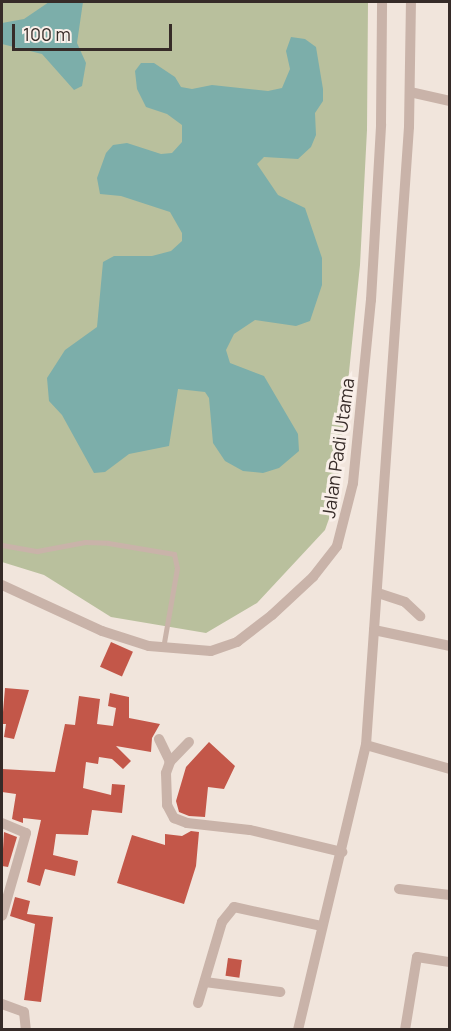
<!DOCTYPE html>
<html>
<head>
<meta charset="utf-8">
<style>
  body { margin:0 }
  #map { position:relative; width:451px; height:1031px; overflow:hidden; background:#f1e5dc; font-family:Manrope,sans-serif }
  div>[style] { position:absolute }
  .green>* { inset:0; background:#b9c09d }
  .water>* { inset:0; background:#7caeaa }
  .building>* { inset:0; background:#c35749; transform-origin:0 0 }
  .lane>* { height:5px; margin:-2.5px; padding:0 2.5px; transform-origin:2.5px; border-radius:2.5px; background:#c9b3a9 }
  .street>* { height:10px; margin:-5px; padding:0 5px; transform-origin:5px; border-radius:5px; background:#c9b3a9 }
  span { translate:-50% -50%; white-space:nowrap; text-align:center; line-height:1.15; -webkit-text-stroke:6px #f9efe9; paint-order:stroke }
  .street-label { font-size:18px; color:#362b28 }
  .frame { position:absolute; inset:0; border:3px solid #362b28; pointer-events:none }
  .scale { position:absolute; left:12px; top:24px; width:160px; height:27px; box-sizing:border-box; border:3px solid #362b28; border-top:0; padding-left:8px; font-size:18px; line-height:21px; white-space:nowrap; color:#362b28; -webkit-text-stroke:4px #f9efe9; paint-order:stroke }
</style>
</head>
<body>
<div id="map">
  <div class="green">
    <div style="clip-path:polygon(2px 2px,368px 2px,367px 130px,360px 265px,336px 499px,325px 530px,257px 603px,206px 633px,111px 617px,44px 575px,2px 562px)"></div>
  </div>
  <div class="water">
    <div style="clip-path:polygon(49px 2px,83px 2px,77px 43px,86px 63px,82px 86px,74px 90px,42px 54px,2px 44px,2px 23px,24px 19px)"></div>
    <div style="clip-path:polygon(291px 37px,305px 39px,316px 47px,323px 89px,323px 101px,315px 113px,316px 135px,311px 147px,298px 159px,264px 157px,257px 164px,278px 195px,305px 208px,322px 258px,322px 285px,310px 321px,296px 326px,255px 320px,234px 334px,226px 350px,230px 363px,264px 376px,298px 434px,299px 451px,279px 468px,263px 473px,243px 471px,225px 461px,213px 443px,209px 398px,205px 392px,178px 389px,169px 446px,129px 454px,105px 472px,94px 473px,62px 415px,49px 401px,47px 378px,65px 350px,97px 327px,103px 262px,114px 256px,152px 256px,171px 251px,182px 241px,182px 233px,170px 212px,121px 196px,100px 194px,97px 178px,106px 153px,113px 145px,127px 143px,161px 154px,172px 153px,182px 142px,182px 125px,167px 114px,146px 107px,137px 89px,135px 71px,141px 63px,154px 63px,175px 77px,181px 87px,192px 89px,212px 85px,268px 91px,282px 88px,290px 69px,286px 51px)"></div>
  </div>
  <div class="building">
    <div style="left:111px;top:642px;width:24px;height:27px;rotate:24deg"></div>
    <div style="clip-path:polygon(5px 688px,29px 690px,14px 739px,4px 737px,6px 724px,2px 724px)"></div>
    <div style="clip-path:polygon(110px 693px,129px 697px,129px 718px,160px 724px,152px 738px,151px 752px,116px 746px,131px 761px,123px 769px,112px 759px,99px 757px,98px 764px,86px 762px,83px 788px,111px 795px,112px 784px,125px 785px,122px 813px,92px 810px,88px 835px,56px 834px,53px 855px,78px 861px,75px 876px,45px 869px,40px 886px,27px 882px,41px 820px,23px 818px,23px 823px,12px 819px,16px 794px,2px 792px,2px 769px,55px 772px,65px 724px,75px 725px,79px 696px,100px 699px,97px 724px,113px 726px,116px 708px,108px 706px)"></div>
    <div style="clip-path:polygon(209px 742px,235px 766px,224px 789px,208px 787px,205px 817px,189px 816px,179px 812px,176px 801px,186px 767px)"></div>
    <div style="clip-path:polygon(191px 831px,199px 832px,196px 866px,184px 904px,117px 883px,132px 835px,165px 845px,165px 834px,182px 836px)"></div>
    <div style="clip-path:polygon(4px 832px,17px 837px,8px 867px,2px 866px)"></div>
    <div style="clip-path:polygon(15px 897px,30px 901px,27px 914px,53px 917px,41px 1002px,24px 1000px,35px 924px,10px 916px)"></div>
    <div style="left:228px;top:958px;width:14px;height:18px;rotate:8deg"></div>
  </div>
  <div class="lane">
    <div style="left:2px;top:545px;width:36px;rotate:10deg"></div>
    <div style="left:37px;top:551px;width:49px;rotate:-10.6deg"></div>
    <div style="left:85px;top:542px;width:23px;rotate:2deg"></div>
    <div style="left:108px;top:543px;width:67px;rotate:9.5deg"></div>
    <div style="left:174px;top:554px;width:14px;rotate:78deg"></div>
    <div style="left:177px;top:568px;width:81px;rotate:99.9deg"></div>
  </div>
  <div class="street">
    <div style="left:410px;top:92px;width:41px;rotate:12.7deg"></div>
    <div style="left:2px;top:585px;width:110px;rotate:24.7deg"></div>
    <div style="left:102px;top:631px;width:49px;rotate:17.7deg"></div>
    <div style="left:149px;top:646px;width:62px;rotate:4.6deg"></div>
    <div style="left:211px;top:651px;width:28px;rotate:-19deg"></div>
    <div style="left:237px;top:642px;width:44px;rotate:-37.6deg"></div>
    <div style="left:272px;top:615px;width:56px;rotate:-42.8deg"></div>
    <div style="left:313px;top:577px;width:39px;rotate:-52deg"></div>
    <div style="left:337px;top:546px;width:65px;rotate:-75.7deg"></div>
    <div style="left:353px;top:483px;width:184px;rotate:-84.4deg"></div>
    <div style="left:371px;top:300px;width:176px;rotate:-86.7deg"></div>
    <div style="left:381px;top:124px;width:122px;rotate:-89.5deg"></div>
    <div style="left:378px;top:593px;width:28px;rotate:18deg"></div>
    <div style="left:405px;top:602px;width:21px;rotate:43deg"></div>
    <div style="left:374px;top:630px;width:78px;rotate:11.9deg"></div>
    <div style="left:159px;top:739px;width:25px;rotate:64deg"></div>
    <div style="left:189px;top:742px;width:28px;rotate:134deg"></div>
    <div style="left:170px;top:762px;width:12px;rotate:110deg"></div>
    <div style="left:166px;top:773px;width:32px;rotate:88deg"></div>
    <div style="left:167px;top:805px;width:15px;rotate:62deg"></div>
    <div style="left:174px;top:818px;width:14px;rotate:21deg"></div>
    <div style="left:187px;top:823px;width:63px;rotate:6.3deg"></div>
    <div style="left:250px;top:830px;width:95px;rotate:13.4deg"></div>
    <div style="left:366px;top:745px;width:87px;rotate:15.9deg"></div>
    <div style="left:2px;top:823px;width:26px;rotate:23deg"></div>
    <div style="left:26px;top:833px;width:86px;rotate:106.1deg"></div>
    <div style="left:399px;top:889px;width:51px;rotate:6.7deg"></div>
    <div style="left:205px;top:982px;width:76px;rotate:7.6deg"></div>
    <div style="left:198px;top:1003px;width:84px;rotate:-73.5deg"></div>
    <div style="left:222px;top:922px;width:19px;rotate:-51deg"></div>
    <div style="left:234px;top:907px;width:89px;rotate:12.3deg"></div>
    <div style="left:2px;top:1004px;width:23px;rotate:20deg"></div>
    <div style="left:24px;top:1012px;width:18px;rotate:84deg"></div>
    <div style="left:298px;top:1030px;width:293px;rotate:-76.6deg"></div>
    <div style="left:366px;top:745px;width:619px;rotate:-86.02deg"></div>
    <div style="left:409px;top:127px;width:125px;rotate:-89.1deg"></div>
    <div style="left:405px;top:1030px;width:74px;rotate:-80.7deg"></div>
    <div style="left:417px;top:957px;width:33px;rotate:9deg"></div>
  </div>
  <div class="street-label">
    <span style="left:338px;top:448px;rotate:-82deg">Jalan Padi Utama</span>
  </div>
  <div class="frame"></div>
  <div class="scale">100 m</div>
</div>
</body>
</html>
